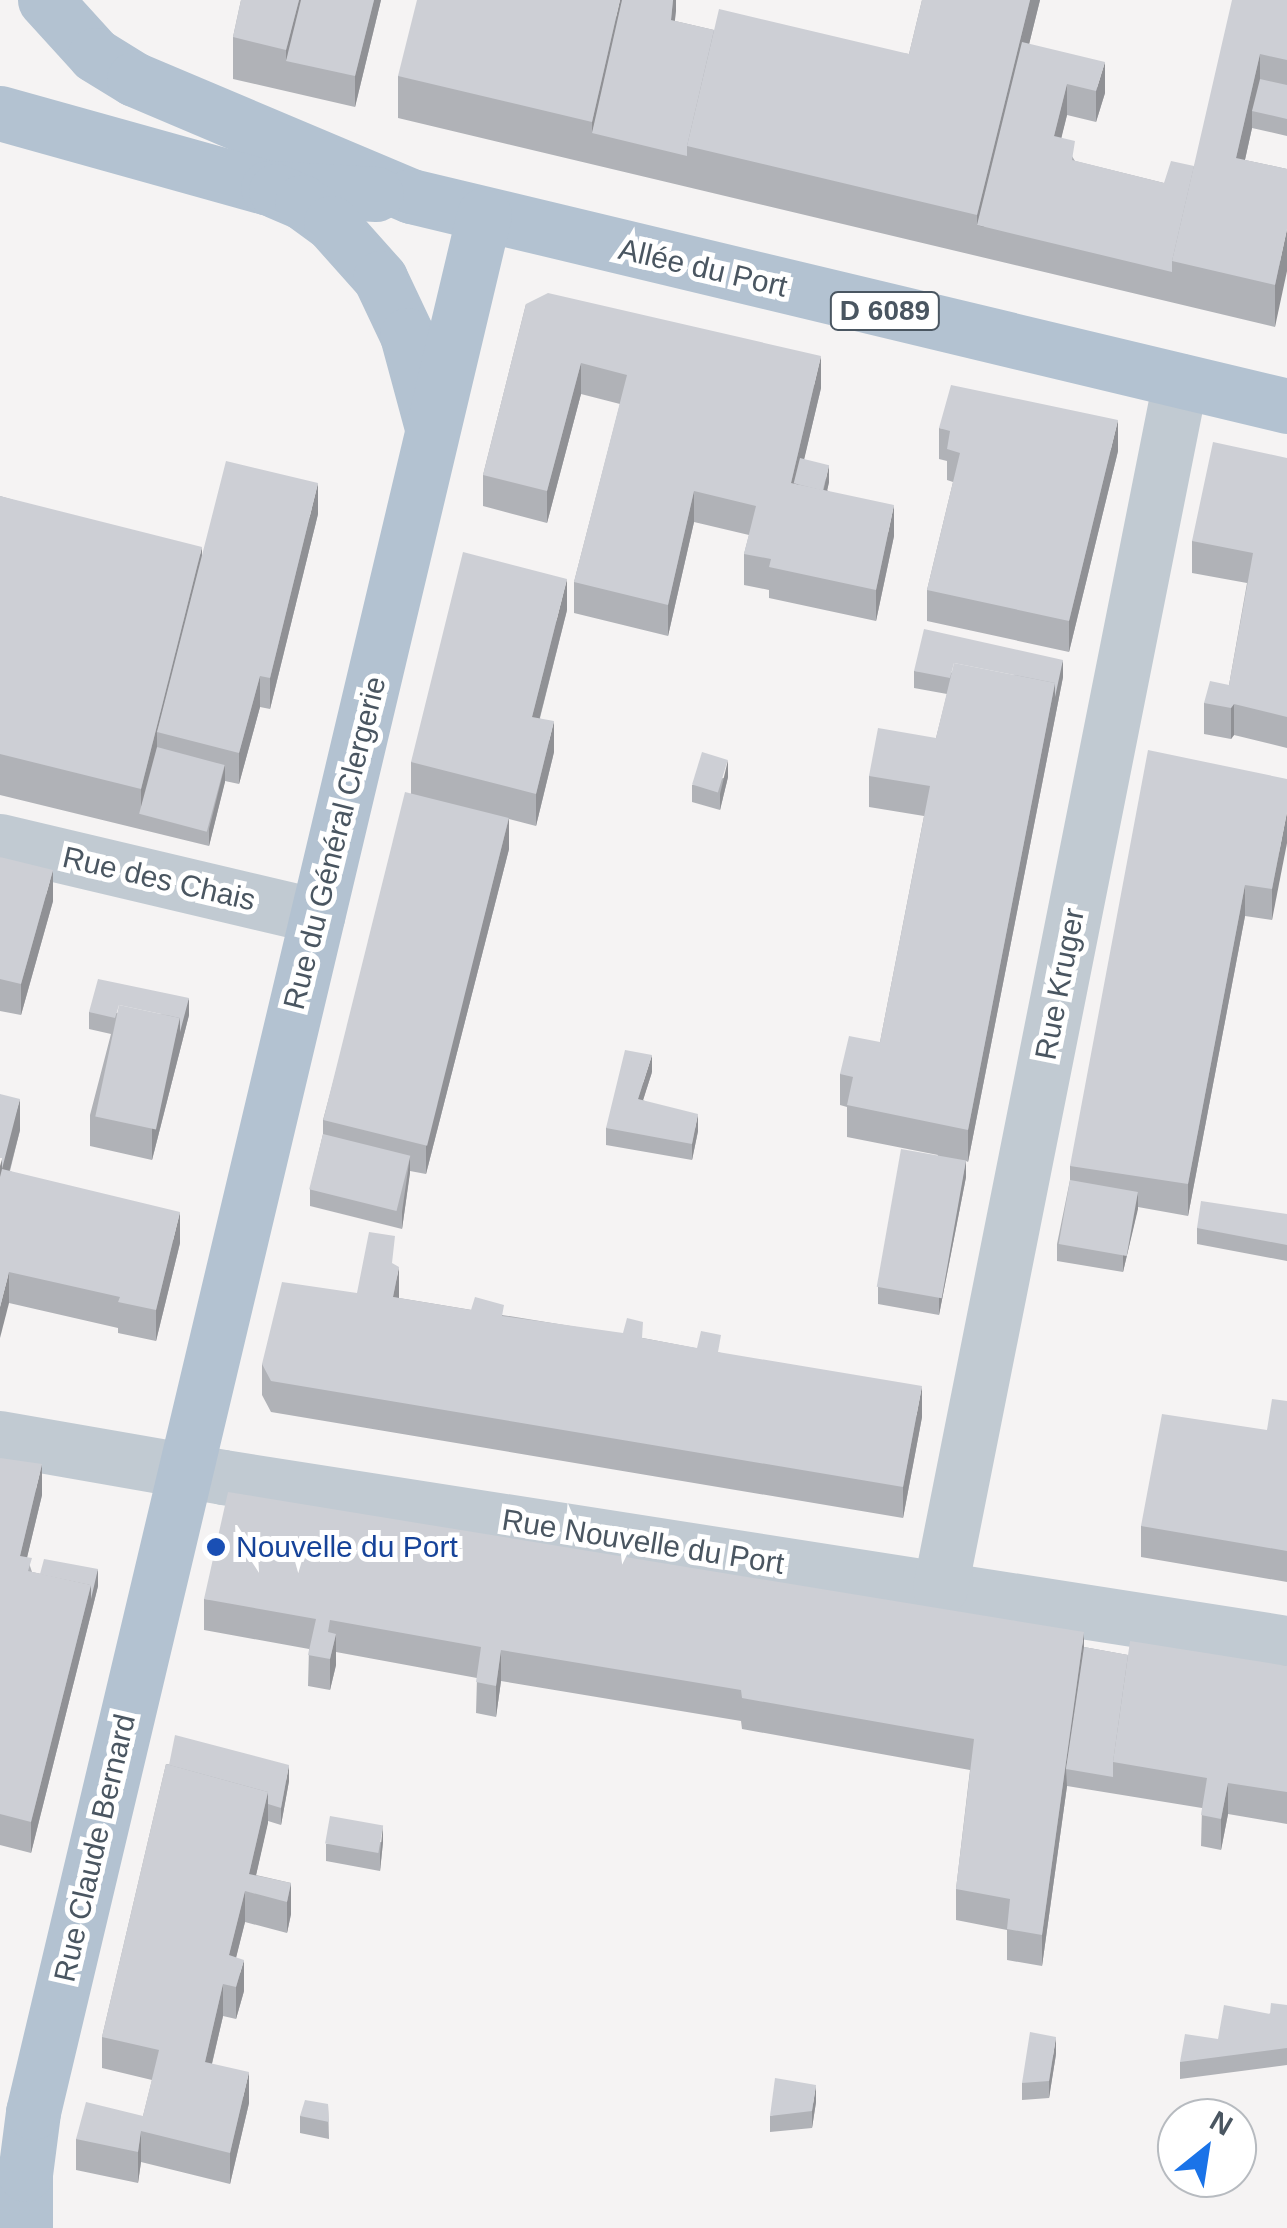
<!DOCTYPE html>
<html>
<head>
<meta charset="utf-8">
<style>
  body { margin:0 }
  #map { position:relative; width:1287px; height:2228px; overflow:hidden; background:#f5f3f3; font-family:Helvetica,sans-serif }
  div>[style] { position:absolute }
  .minor>* { height:55px; margin:-27.5px; padding:0 27.5px; transform-origin:27.5px; border-radius:27.5px; background:#c1cad2 }
  .major>* { height:55px; margin:-27.5px; padding:0 27.5px; transform-origin:27.5px; border-radius:27.5px; background:#b3c2d1 }
  .wall>* { inset:0; background:#b0b2b7 }
  .shaded-wall>* { inset:0; background:#909195 }
  .building>* { inset:0; background:#cdcfd5; transform-origin:0 0 }
  .dots>* { width:28px; height:28px; translate:-50% -50%; box-sizing:border-box; border:5px solid #fff; border-radius:50% }
  span { translate:-50% -50%; white-space:nowrap; text-align:center; line-height:1.15; -webkit-text-stroke:10px #fff; paint-order:stroke }
  .shield-label span { padding:2px 8px; background:#fff; border:2px solid; border-radius:8px; -webkit-text-stroke-width:0 }
  .shield-label { font-size:28px; color:#4a5661; font-weight:700 }
  .street-label { font-size:30px; color:#4a5661 }
  .transit-label { font-size:30px; color:#164399 }
  .left { translate:0 -50%; text-align:left }
  .north { position:absolute; left:1157px; top:2098px; width:100px; height:100px; box-sizing:border-box; background:#fff; border:2px solid #b7bbc0; border-radius:50%; rotate:30deg; font-size:28px; font-weight:700; line-height:40px; text-align:center; color:#4a5661 }
  .north::after { content:''; display:block; margin:auto; width:35px; height:45px; background:#1a73e8; clip-path:polygon(50% 0,100% 100%,50% 72%,0 100%) }
</style>
</head>
<body>
<div id="map">
  <div class="minor">
    <div style="left:0;top:841px;width:326px;rotate:13.3deg"></div>
    <div style="left:0;top:1438px;width:226px;rotate:9.9deg"></div>
    <div style="left:223px;top:1477px;width:1077px;rotate:8.87deg"></div>
    <div style="left:940px;top:1588px;width:1231px;rotate:-78.75deg"></div>
  </div>
  <div class="major">
    <div style="left:45px;top:0;width:74px;rotate:47.7deg"></div>
    <div style="left:95px;top:55px;width:46px;rotate:31.6deg"></div>
    <div style="left:134px;top:79px;width:301px;rotate:22.9deg"></div>
    <div style="left:411px;top:196px;width:901px;rotate:13.48deg"></div>
    <div style="left:0;top:113px;width:278px;rotate:15.6deg"></div>
    <div style="left:268px;top:188px;width:108px;rotate:3.2deg"></div>
    <div style="left:276px;top:191px;width:28px;rotate:23deg"></div>
    <div style="left:302px;top:202px;width:36px;rotate:36deg"></div>
    <div style="left:331px;top:223px;width:74px;rotate:48.3deg"></div>
    <div style="left:380px;top:278px;width:63px;rotate:64.7deg"></div>
    <div style="left:407px;top:335px;width:92px;rotate:74.9deg"></div>
    <div style="left:25px;top:2228px;width:54px;rotate:-90deg"></div>
    <div style="left:25px;top:2174px;width:63px;rotate:-82.6deg"></div>
    <div style="left:33px;top:2112px;width:1950px;rotate:-76.63deg"></div>
  </div>
  <div class="wall">
    <div style="clip-path:polygon(241px 0,381px 0,355px 107px,233px 79px,233px 37px)"></div>
    <div style="clip-path:polygon(676px 0,675px 21px,714px 30px,909px 54px,922px 0,1040px 0,1029px 44px,1105px 93px,1096px 122px,1067px 115px,1061px 138px,1075px 161px,1164px 183px,1194px 166px,1287px 0,1287px 136px,1252px 128px,1245px 160px,1287px 169px,1275px 327px,398px 118px,398px 76px)"></div>
    <div style="clip-path:polygon(526px 304px,821px 388px,804px 459px,829px 482px,827px 490px,894px 536px,876px 621px,769px 598px,769px 590px,744px 585px,744px 554px,749px 535px,694px 522px,668px 636px,574px 613px,574px 582px,620px 404px,581px 394px,547px 523px,483px 506px,483px 475px)"></div>
    <div style="clip-path:polygon(939px 428px,1118px 451px,1069px 652px,927px 621px,927px 590px,953px 482px,947px 480px,947px 461px,939px 459px)"></div>
    <div style="clip-path:polygon(1287px 458px,1287px 748px,1234px 735px,1231px 739px,1204px 734px,1204px 703px,1229px 685px,1247px 583px,1192px 573px,1192px 541px)"></div>
    <div style="clip-path:polygon(0 496px,202px 556px,318px 514px,270px 709px,260px 707px,239px 784px,225px 781px,209px 846px,0 795px)"></div>
    <div style="clip-path:polygon(567px 610px,540px 718px,554px 752px,536px 826px,509px 819px,509px 849px,426px 1174px,410px 1171px,402px 1229px,310px 1206px,310px 1189px,323px 1134px,323px 1120px,411px 793px,411px 762px)"></div>
    <div style="clip-path:polygon(914px 671px,1063px 677px,968px 1162px,966px 1161px,966px 1177px,939px 1315px,878px 1304px,878px 1287px,938px 1155px,847px 1137px,847px 1107px,840px 1105px,840px 1074px,880px 1042px,924px 816px,869px 807px,869px 776px,936px 738px,947px 694px,914px 688px)"></div>
    <div style="clip-path:polygon(728px 777px,720px 810px,692px 802px,692px 785px)"></div>
    <div style="clip-path:polygon(1287px 779px,1272px 920px,1245px 916px,1188px 1216px,1138px 1207px,1123px 1272px,1057px 1261px,1057px 1244px,1070px 1180px,1070px 1166px)"></div>
    <div style="clip-path:polygon(0 857px,53px 901px,21px 1015px,0 1011px)"></div>
    <div style="clip-path:polygon(89px 1012px,189px 1015px,152px 1160px,90px 1146px,90px 1115px,111px 1034px,89px 1029px)"></div>
    <div style="clip-path:polygon(652px 1072px,643px 1100px,698px 1131px,692px 1160px,606px 1145px,606px 1128px)"></div>
    <div style="clip-path:polygon(0 1094px,20px 1130px,10px 1171px,180px 1243px,156px 1341px,118px 1333px,118px 1328px,9px 1303px)"></div>
    <div style="clip-path:polygon(1287px 1214px,1287px 1261px,1197px 1244px,1197px 1228px)"></div>
    <div style="clip-path:polygon(395px 1265px,399px 1298px,643px 1338px,721px 1353px,922px 1417px,903px 1518px,271px 1412px,262px 1395px,262px 1364px)"></div>
    <div style="clip-path:polygon(1287px 1401px,1287px 1582px,1141px 1557px,1141px 1526px,1267px 1430px)"></div>
    <div style="clip-path:polygon(0 1458px,42px 1495px,27px 1557px,32px 1572px,98px 1586px,31px 1853px,0 1845px)"></div>
    <div style="clip-path:polygon(204px 1599px,1084px 1647px,1128px 1655px,1287px 1666px,1287px 1824px,1228px 1814px,1221px 1850px,1201px 1846px,1202px 1808px,1067px 1786px,1042px 1966px,1007px 1960px,1007px 1930px,956px 1920px,956px 1889px,970px 1770px,742px 1729px,741px 1721px,501px 1681px,496px 1717px,476px 1713px,477px 1678px,336px 1652px,336px 1665px,330px 1690px,308px 1686px,309px 1649px,204px 1630px)"></div>
    <div style="clip-path:polygon(166px 1764px,289px 1781px,281px 1825px,268px 1821px,256px 1875px,291px 1883px,291px 1914px,287px 1933px,245px 1922px,236px 1957px,244px 1991px,236px 2019px,223px 2016px,212px 2064px,249px 2103px,230px 2184px,141px 2162px,138px 2183px,76px 2170px,76px 2139px,143px 2116px,152px 2080px,102px 2068px,102px 2037px)"></div>
    <div style="clip-path:polygon(383px 1842px,380px 1871px,326px 1861px,326px 1844px)"></div>
    <div style="clip-path:polygon(1287px 2005px,1287px 2065px,1180px 2079px,1180px 2062px,1218px 2039px)"></div>
    <div style="clip-path:polygon(1056px 2054px,1049px 2098px,1022px 2100px,1022px 2083px)"></div>
    <div style="clip-path:polygon(816px 2102px,812px 2128px,770px 2132px,770px 2116px)"></div>
    <div style="clip-path:polygon(328px 2104px,329px 2139px,300px 2133px,300px 2116px)"></div>
  </div>
  <div class="shaded-wall">
    <div style="clip-path:polygon(299px 0,310px 0,286px 61px,286px 92px,286px 50px)"></div>
    <div style="clip-path:polygon(374px 0,381px 0,355px 107px,355px 76px)"></div>
    <div style="clip-path:polygon(620px 0,630px 0,592px 133px,592px 122px)"></div>
    <div style="clip-path:polygon(673px 0,676px 0,676px 11px,671px 51px,671px 20px)"></div>
    <div style="clip-path:polygon(1030px 0,1040px 0,984px 227px,977px 225px,977px 256px,977px 215px)"></div>
    <div style="clip-path:polygon(1260px 54px,1260px 96px,1252px 111px,1252px 128px,1236px 200px,1236px 158px)"></div>
    <div style="clip-path:polygon(1105px 62px,1105px 93px,1096px 122px,1096px 91px)"></div>
    <div style="clip-path:polygon(1067px 84px,1067px 115px,1054px 168px,1054px 136px)"></div>
    <div style="clip-path:polygon(1287px 229px,1287px 271px,1275px 327px,1275px 285px)"></div>
    <div style="clip-path:polygon(821px 356px,821px 388px,795px 498px,791px 483px)"></div>
    <div style="clip-path:polygon(581px 363px,581px 394px,547px 523px,547px 491px)"></div>
    <div style="clip-path:polygon(1118px 420px,1118px 451px,1069px 652px,1069px 621px)"></div>
    <div style="clip-path:polygon(829px 465px,829px 482px,821px 519px,821px 502px)"></div>
    <div style="clip-path:polygon(318px 483px,318px 514px,270px 709px,270px 678px)"></div>
    <div style="clip-path:polygon(694px 491px,694px 522px,668px 636px,668px 605px)"></div>
    <div style="clip-path:polygon(894px 505px,894px 536px,876px 621px,876px 590px)"></div>
    <div style="clip-path:polygon(202px 547px,202px 589px,157px 732px,157px 763px,141px 814px,141px 789px)"></div>
    <div style="clip-path:polygon(567px 579px,567px 610px,532px 748px,532px 717px)"></div>
    <div style="clip-path:polygon(1063px 660px,1063px 677px,968px 1162px,968px 1130px,1055px 683px)"></div>
    <div style="clip-path:polygon(260px 676px,260px 707px,239px 784px,239px 753px)"></div>
    <div style="clip-path:polygon(1234px 704px,1234px 735px,1231px 739px,1231px 708px)"></div>
    <div style="clip-path:polygon(554px 721px,554px 752px,536px 826px,536px 794px)"></div>
    <div style="clip-path:polygon(728px 760px,728px 777px,720px 810px,720px 794px)"></div>
    <div style="clip-path:polygon(225px 765px,225px 782px,209px 846px,209px 829px)"></div>
    <div style="clip-path:polygon(1287px 812px,1287px 843px,1272px 920px,1272px 889px)"></div>
    <div style="clip-path:polygon(509px 818px,509px 849px,426px 1174px,426px 1143px)"></div>
    <div style="clip-path:polygon(53px 870px,53px 901px,21px 1015px,21px 984px)"></div>
    <div style="clip-path:polygon(1245px 885px,1245px 916px,1188px 1216px,1188px 1184px)"></div>
    <div style="clip-path:polygon(189px 998px,189px 1015px,152px 1160px,152px 1129px,180px 1018px)"></div>
    <div style="clip-path:polygon(652px 1055px,652px 1072px,638px 1116px,638px 1099px)"></div>
    <div style="clip-path:polygon(20px 1099px,20px 1130px,0 1207px,0 1166px)"></div>
    <div style="clip-path:polygon(698px 1114px,698px 1131px,692px 1160px,692px 1144px)"></div>
    <div style="clip-path:polygon(410px 1156px,410px 1173px,402px 1229px,402px 1212px)"></div>
    <div style="clip-path:polygon(966px 1160px,966px 1177px,939px 1315px,939px 1298px)"></div>
    <div style="clip-path:polygon(1138px 1192px,1138px 1209px,1123px 1272px,1123px 1255px)"></div>
    <div style="clip-path:polygon(180px 1212px,180px 1243px,156px 1341px,156px 1310px)"></div>
    <div style="clip-path:polygon(399px 1267px,399px 1298px,393px 1297px)"></div>
    <div style="clip-path:polygon(9px 1272px,9px 1303px,0 1338px,0 1307px)"></div>
    <div style="clip-path:polygon(922px 1386px,922px 1417px,903px 1518px,903px 1487px)"></div>
    <div style="clip-path:polygon(42px 1464px,42px 1495px,20px 1587px,20px 1556px)"></div>
    <div style="clip-path:polygon(98px 1569px,98px 1586px,31px 1853px,31px 1822px,91px 1585px)"></div>
    <div style="clip-path:polygon(1084px 1632px,1084px 1664px,1066px 1769px,1067px 1786px,1042px 1966px,1042px 1935px)"></div>
    <div style="clip-path:polygon(336px 1634px,336px 1665px,330px 1690px,330px 1659px)"></div>
    <div style="clip-path:polygon(501px 1650px,501px 1681px,496px 1717px,496px 1686px)"></div>
    <div style="clip-path:polygon(289px 1765px,289px 1781px,281px 1825px,281px 1808px)"></div>
    <div style="clip-path:polygon(1228px 1783px,1228px 1814px,1221px 1850px,1221px 1819px)"></div>
    <div style="clip-path:polygon(268px 1792px,268px 1823px,252px 1893px,249px 1874px)"></div>
    <div style="clip-path:polygon(383px 1825px,383px 1842px,380px 1871px,380px 1854px)"></div>
    <div style="clip-path:polygon(291px 1883px,291px 1914px,287px 1933px,287px 1902px)"></div>
    <div style="clip-path:polygon(245px 1891px,245px 1922px,229px 1986px,229px 1955px)"></div>
    <div style="clip-path:polygon(244px 1960px,244px 1991px,236px 2019px,236px 1987px)"></div>
    <div style="clip-path:polygon(223px 1984px,223px 2016px,205px 2093px,205px 2062px)"></div>
    <div style="clip-path:polygon(1056px 2037px,1056px 2054px,1049px 2098px,1049px 2081px)"></div>
    <div style="clip-path:polygon(249px 2072px,249px 2103px,230px 2184px,230px 2153px)"></div>
    <div style="clip-path:polygon(816px 2085px,816px 2102px,812px 2128px,812px 2111px)"></div>
    <div style="clip-path:polygon(141px 2131px,141px 2162px,138px 2183px,138px 2152px)"></div>
  </div>
  <div class="building">
    <div style="clip-path:polygon(241px 0,299px 0,286px 50px,233px 37px)"></div>
    <div style="clip-path:polygon(301px 0,374px 0,355px 76px,286px 61px)"></div>
    <div style="clip-path:polygon(417px 0,620px 0,592px 122px,398px 76px)"></div>
    <div style="clip-path:polygon(622px 0,673px 0,671px 20px,714px 30px,687px 146px,687px 156px,592px 133px)"></div>
    <div style="clip-path:polygon(922px 0,1030px 0,977px 215px,687px 146px,719px 9px,909px 54px)"></div>
    <div style="clip-path:polygon(1232px 0,1287px 0,1287px 60px,1260px 54px,1236px 158px,1287px 169px,1287px 229px,1275px 285px,1172px 261px)"></div>
    <div style="clip-path:polygon(1022px 42px,1105px 62px,1096px 91px,1067px 84px,1054px 136px,1075px 141px,1072px 160px,1164px 183px,1171px 161px,1194px 166px,1172px 261px,1172px 272px,977px 225px)"></div>
    <div style="clip-path:polygon(1260px 79px,1287px 85px,1287px 119px,1252px 111px)"></div>
    <div style="clip-path:polygon(548px 293px,821px 356px,791px 483px,894px 505px,876px 590px,769px 567px,771px 559px,744px 554px,756px 506px,694px 491px,668px 605px,574px 582px,627px 375px,581px 363px,547px 491px,483px 475px,526px 304px)"></div>
    <div style="clip-path:polygon(951px 385px,1118px 420px,1069px 621px,927px 590px,960px 453px,947px 449px,950px 431px,939px 428px)"></div>
    <div style="clip-path:polygon(1213px 442px,1287px 458px,1287px 717px,1234px 704px,1231px 708px,1204px 703px,1210px 681px,1229px 685px,1253px 553px,1192px 541px)"></div>
    <div style="left:800px;top:458px;width:30px;height:26px;rotate:14deg"></div>
    <div style="clip-path:polygon(226px 461px,318px 483px,270px 678px,260px 676px,239px 753px,157px 732px)"></div>
    <div style="clip-path:polygon(0 496px,202px 547px,141px 789px,0 754px)"></div>
    <div style="clip-path:polygon(463px 552px,567px 579px,532px 717px,554px 721px,536px 794px,411px 762px)"></div>
    <div style="clip-path:polygon(924px 629px,1063px 660px,1055px 697px,1055px 683px,954px 663px,950px 678px,914px 671px)"></div>
    <div style="clip-path:polygon(954px 663px,1055px 683px,968px 1130px,847px 1105px,853px 1077px,840px 1074px,849px 1036px,880px 1042px,930px 786px,869px 776px,878px 728px,936px 738px)"></div>
    <div style="left:157px;top:747px;width:70px;height:69px;rotate:15deg"></div>
    <div style="clip-path:polygon(1148px 750px,1287px 779px,1287px 812px,1272px 889px,1245px 885px,1188px 1184px,1070px 1166px)"></div>
    <div style="left:702px;top:752px;width:27px;height:34px;rotate:17deg"></div>
    <div style="left:405px;top:792px;width:107px;height:338px;rotate:14deg"></div>
    <div style="clip-path:polygon(0 857px,53px 870px,21px 984px,0 979px)"></div>
    <div style="clip-path:polygon(98px 979px,189px 998px,180px 1032px,180px 1018px,119px 1005px,115px 1018px,89px 1012px)"></div>
    <div style="left:119px;top:1005px;width:62px;height:114px;rotate:12deg"></div>
    <div style="clip-path:polygon(625px 1050px,652px 1055px,638px 1099px,698px 1114px,692px 1144px,606px 1128px)"></div>
    <div style="clip-path:polygon(0 1094px,20px 1099px,2px 1169px,2px 1158px,0 1158px)"></div>
    <div style="left:323px;top:1134px;width:90px;height:57px;rotate:14deg"></div>
    <div style="left:901px;top:1149px;width:66px;height:140px;rotate:10deg"></div>
    <div style="clip-path:polygon(2px 1169px,180px 1212px,156px 1310px,118px 1302px,120px 1297px,9px 1272px,0 1307px,0 1177px)"></div>
    <div style="left:1070px;top:1180px;width:69px;height:65px;rotate:10deg"></div>
    <div style="clip-path:polygon(1201px 1201px,1287px 1214px,1287px 1245px,1197px 1228px)"></div>
    <div style="clip-path:polygon(369px 1232px,395px 1236px,392px 1263px,399px 1267px,393px 1297px,471px 1310px,475px 1297px,504px 1305px,502px 1316px,623px 1333px,627px 1318px,643px 1322px,642px 1338px,697px 1348px,701px 1331px,721px 1335px,718px 1352px,922px 1386px,903px 1487px,271px 1381px,262px 1364px,282px 1282px,357px 1293px)"></div>
    <div style="clip-path:polygon(1272px 1399px,1287px 1401px,1287px 1551px,1141px 1526px,1162px 1414px,1267px 1430px)"></div>
    <div style="clip-path:polygon(0 1458px,42px 1464px,20px 1556px,32px 1558px,28px 1571px,91px 1585px,31px 1822px,0 1814px)"></div>
    <div style="clip-path:polygon(228px 1492px,1084px 1632px,1042px 1935px,1007px 1929px,1010px 1899px,956px 1889px,974px 1739px,742px 1698px,741px 1690px,501px 1650px,496px 1686px,476px 1682px,481px 1647px,330px 1620px,328px 1632px,336px 1634px,330px 1659px,308px 1655px,316px 1619px,204px 1599px)"></div>
    <div style="clip-path:polygon(44px 1559px,98px 1569px,91px 1599px,91px 1585px,40px 1574px)"></div>
    <div style="clip-path:polygon(1130px 1641px,1287px 1666px,1287px 1792px,1228px 1783px,1221px 1819px,1201px 1815px,1207px 1778px,1113px 1762px)"></div>
    <div style="clip-path:polygon(1084px 1647px,1128px 1655px,1113px 1762px,1113px 1777px,1066px 1769px)"></div>
    <div style="clip-path:polygon(175px 1735px,289px 1765px,281px 1808px,268px 1804px,268px 1792px,169px 1765px)"></div>
    <div style="clip-path:polygon(166px 1764px,268px 1792px,249px 1874px,291px 1883px,287px 1902px,245px 1891px,229px 1955px,244px 1960px,236px 1987px,223px 1984px,205px 2062px,249px 2072px,230px 2153px,141px 2131px,138px 2152px,76px 2139px,86px 2102px,143px 2116px,159px 2050px,102px 2037px)"></div>
    <div style="left:330px;top:1816px;width:54px;height:28px;rotate:10deg"></div>
    <div style="clip-path:polygon(1271px 2003px,1287px 2005px,1287px 2048px,1180px 2062px,1185px 2034px,1218px 2039px,1224px 2005px,1270px 2014px)"></div>
    <div style="clip-path:polygon(1030px 2032px,1056px 2037px,1049px 2081px,1022px 2083px)"></div>
    <div style="clip-path:polygon(775px 2078px,816px 2085px,812px 2111px,770px 2116px)"></div>
    <div style="clip-path:polygon(305px 2100px,328px 2104px,329px 2122px,300px 2116px)"></div>
  </div>
  <div class="dots">
    <div style="left:216px;top:1547px;background:#1a4fb4"></div>
  </div>
  <div class="shield-label">
    <span style="left:885px;top:311px">D 6089</span>
  </div>
  <div class="street-label">
    <span style="left:703px;top:268px;rotate:13deg">Allée du Port</span>
    <span style="left:335px;top:843px;rotate:-76deg">Rue du Général Clergerie</span>
    <span style="left:159px;top:879px;rotate:13deg">Rue des Chais</span>
    <span style="left:1060px;top:984px;rotate:-79deg">Rue Kruger</span>
    <span style="left:643px;top:1542px;rotate:9deg">Rue Nouvelle du Port</span>
    <span style="left:95px;top:1848px;rotate:-77deg">Rue Claude Bernard</span>
  </div>
  <div class="transit-label">
    <span class="left" style="left:236px;top:1547px">Nouvelle du Port</span>
  </div>
  <div class="north">N</div>
</div>
</body>
</html>
